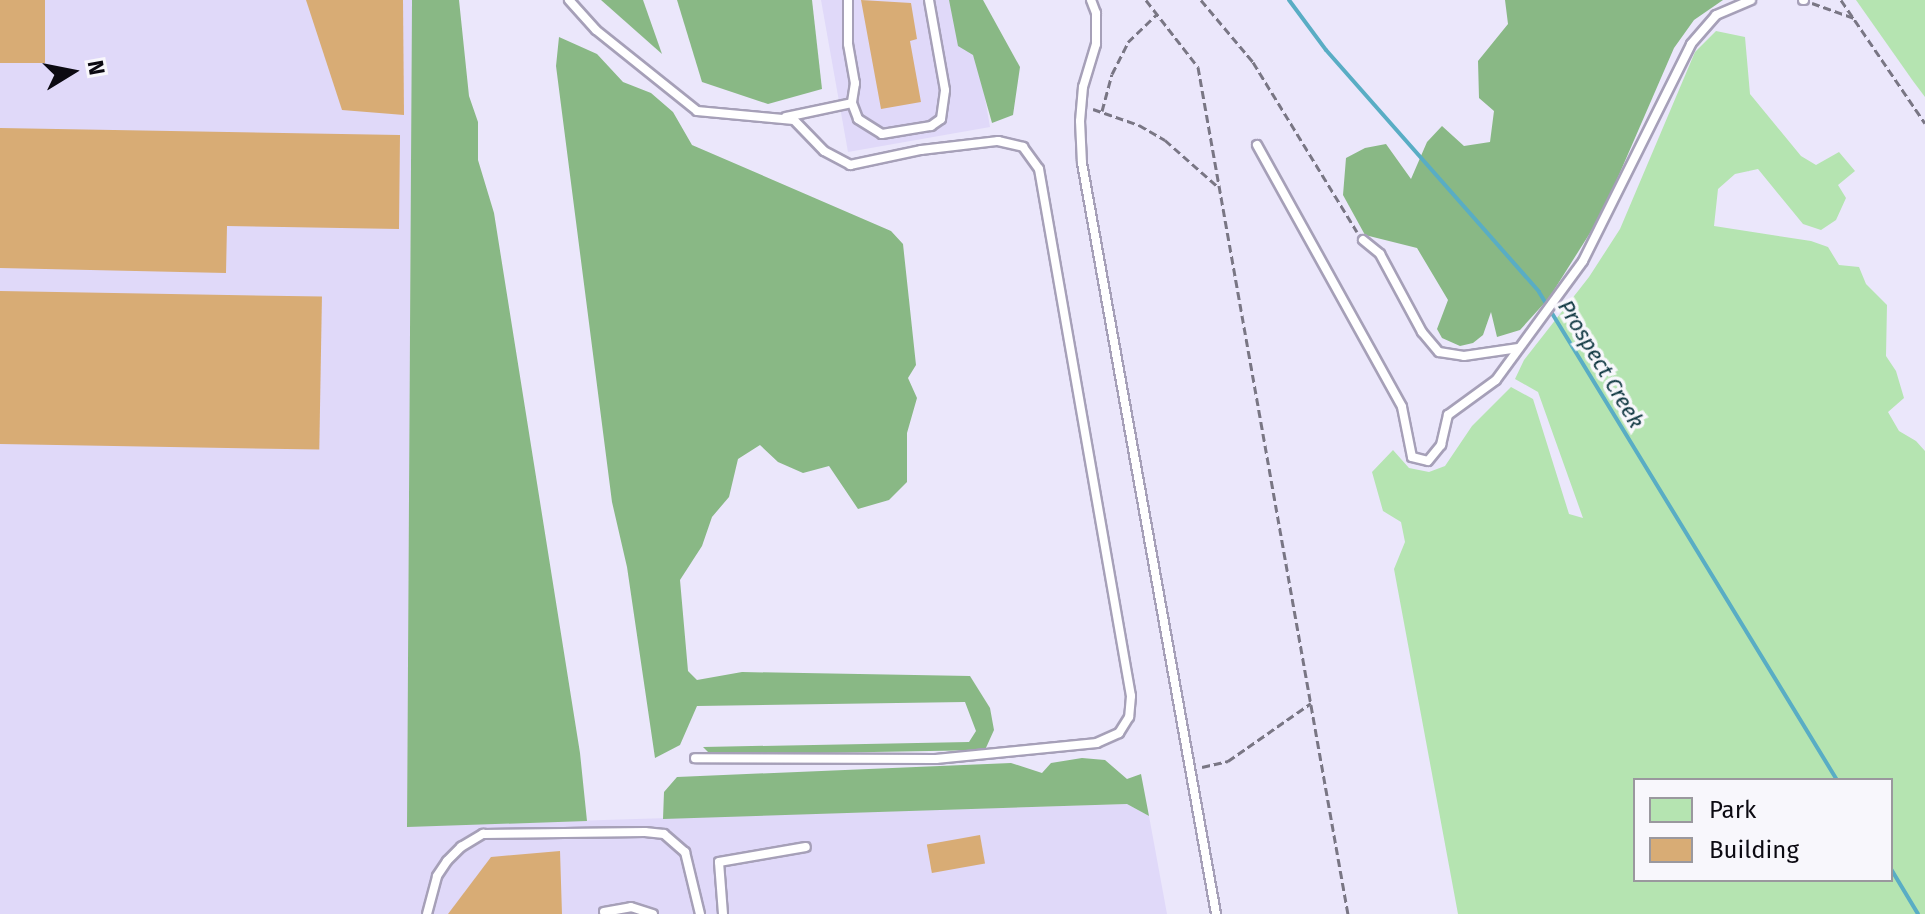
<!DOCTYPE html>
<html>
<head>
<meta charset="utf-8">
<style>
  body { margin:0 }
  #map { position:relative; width:1925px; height:914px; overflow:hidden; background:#ebe7fb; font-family:"Fira Sans",sans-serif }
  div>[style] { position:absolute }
  .built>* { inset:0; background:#e0d9f9 }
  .green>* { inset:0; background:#b5e4b1 }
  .forest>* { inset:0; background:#89b885 }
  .stream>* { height:4px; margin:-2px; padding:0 2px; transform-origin:2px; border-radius:2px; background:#59adc4 }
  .building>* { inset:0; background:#d8ac75; transform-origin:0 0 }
  .path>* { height:3px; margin-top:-1.5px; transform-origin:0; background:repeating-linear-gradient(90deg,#797684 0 8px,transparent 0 12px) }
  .roads { filter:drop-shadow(2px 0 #a6a0b8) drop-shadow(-2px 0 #a6a0b8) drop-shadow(0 2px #a6a0b8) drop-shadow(0 -2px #a6a0b8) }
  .lane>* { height:8px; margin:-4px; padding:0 4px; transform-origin:4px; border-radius:4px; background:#fff }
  span { translate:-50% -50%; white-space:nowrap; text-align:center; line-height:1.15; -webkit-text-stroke:7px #f8f7fc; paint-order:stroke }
  .water-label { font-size:22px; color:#0f3741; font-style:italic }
  .legend { position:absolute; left:1633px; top:778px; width:260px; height:104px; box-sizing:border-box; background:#f8f7fc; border:2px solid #9a989e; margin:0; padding:10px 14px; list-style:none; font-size:24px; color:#0c0a12 }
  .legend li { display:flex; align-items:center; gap:16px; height:40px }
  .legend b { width:40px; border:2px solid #9a989e }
  .north { position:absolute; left:32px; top:32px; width:80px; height:80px; -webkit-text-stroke:6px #f8f7fc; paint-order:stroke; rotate:80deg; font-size:22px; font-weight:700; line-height:32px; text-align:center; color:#0c0a12 }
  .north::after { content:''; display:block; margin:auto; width:28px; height:36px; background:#0c0a12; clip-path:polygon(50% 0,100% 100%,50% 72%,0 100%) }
</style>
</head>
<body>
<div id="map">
  <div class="built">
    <div style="clip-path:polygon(0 0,412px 0,407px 826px,1127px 804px,1149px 816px,1167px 914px,0 914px)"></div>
    <div style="clip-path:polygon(821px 0,951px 0,975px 40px,990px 127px,848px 152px)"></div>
  </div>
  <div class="green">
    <div style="clip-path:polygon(1856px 0,1925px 0,1925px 97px,1913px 81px)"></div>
    <div style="clip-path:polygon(evenodd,1716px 31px,1745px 37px,1750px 94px,1801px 156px,1816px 165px,1839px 152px,1855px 171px,1838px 185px,1846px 198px,1836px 220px,1821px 230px,1803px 224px,1758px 169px,1735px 174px,1718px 189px,1714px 226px,1811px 241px,1828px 247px,1839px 265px,1859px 267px,1866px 284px,1887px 305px,1886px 356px,1896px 371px,1904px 398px,1888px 412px,1899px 431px,1916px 441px,1925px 451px,1925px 914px,1458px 914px,1394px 569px,1405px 542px,1401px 522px,1383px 511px,1372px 472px,1393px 450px,1409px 468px,1429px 472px,1445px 466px,1472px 426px,1511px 387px,1533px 399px,1569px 514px,1583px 518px,1538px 392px,1515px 379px,1524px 360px,1589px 277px,1620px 229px,1695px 52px,1716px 31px,1891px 780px,1891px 880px,1635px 880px,1635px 780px,1891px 780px)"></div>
  </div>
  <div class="forest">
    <div style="clip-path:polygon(412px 0,459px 0,469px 96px,478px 122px,478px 160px,494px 213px,580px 753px,587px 821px,407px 827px)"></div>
    <div style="clip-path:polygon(601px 0,643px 0,662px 54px)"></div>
    <div style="clip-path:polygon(677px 0,812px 0,822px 89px,768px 104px,702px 82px)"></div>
    <div style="clip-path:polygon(949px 0,983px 0,1020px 67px,1013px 115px,992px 123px,973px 55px,958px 46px)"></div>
    <div style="clip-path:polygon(1505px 0,1723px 0,1694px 20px,1674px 48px,1602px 214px,1549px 298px,1520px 330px,1497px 337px,1491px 312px,1483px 335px,1473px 343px,1460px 346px,1442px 338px,1437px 329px,1448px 300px,1417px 248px,1365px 235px,1343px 195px,1346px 158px,1365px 148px,1386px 144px,1411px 179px,1427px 142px,1442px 126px,1464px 146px,1490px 142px,1494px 111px,1479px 98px,1478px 61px,1508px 24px)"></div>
    <div style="clip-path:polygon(559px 37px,597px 54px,623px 82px,651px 93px,673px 112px,692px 145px,891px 231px,903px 244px,916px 365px,908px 378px,917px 398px,907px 433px,907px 482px,889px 500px,858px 509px,829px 466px,803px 473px,778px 462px,760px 445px,738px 459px,729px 497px,712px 517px,702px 546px,680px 580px,688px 671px,697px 680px,742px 672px,970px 676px,990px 708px,994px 730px,985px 750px,711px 755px,703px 747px,969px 742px,976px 731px,965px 702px,697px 706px,680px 745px,655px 758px,627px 567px,612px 502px,556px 66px)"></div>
    <div style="clip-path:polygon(1082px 758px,1105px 760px,1127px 779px,1141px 774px,1149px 816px,1127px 804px,663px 819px,664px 792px,677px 777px,1011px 763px,1042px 773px,1051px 763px)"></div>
  </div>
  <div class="stream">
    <div style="left:1289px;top:0;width:62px;rotate:53.5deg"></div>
    <div style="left:1326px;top:50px;width:322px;rotate:48.6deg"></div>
    <div style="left:1539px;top:292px;width:572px;rotate:58.59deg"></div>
    <div style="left:1891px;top:869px;width:52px;rotate:59deg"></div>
  </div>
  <div class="building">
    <div style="left:0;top:0;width:45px;height:63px"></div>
    <div style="clip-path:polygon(306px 0,403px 0,404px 115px,342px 110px)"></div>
    <div style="clip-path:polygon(861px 0,911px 3px,917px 39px,910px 41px,921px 102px,881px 109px)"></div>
    <div style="clip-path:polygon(0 128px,400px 135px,399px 229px,227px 226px,226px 273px,0 268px)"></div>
    <div style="left:0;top:291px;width:322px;height:153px;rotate:1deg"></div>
    <div style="left:980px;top:835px;width:29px;height:54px;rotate:80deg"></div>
    <div style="clip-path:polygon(560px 851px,562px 914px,448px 914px,491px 857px)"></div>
  </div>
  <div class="path">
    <div style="left:1146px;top:0;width:85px;rotate:52.2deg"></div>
    <div style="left:1198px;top:67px;width:860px;rotate:79.96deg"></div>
    <div style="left:1201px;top:0;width:81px;rotate:50deg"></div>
    <div style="left:1253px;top:62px;width:199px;rotate:58.5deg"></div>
    <div style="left:1841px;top:0;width:149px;rotate:55.7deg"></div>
    <div style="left:1812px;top:3px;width:45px;rotate:19.7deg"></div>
    <div style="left:1093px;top:109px;width:49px;rotate:19.2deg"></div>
    <div style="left:1139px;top:125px;width:30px;rotate:30deg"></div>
    <div style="left:1165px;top:140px;width:69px;rotate:41.5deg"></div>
    <div style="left:1102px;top:111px;width:38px;rotate:-75deg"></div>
    <div style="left:1112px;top:74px;width:36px;rotate:-63deg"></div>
    <div style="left:1128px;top:42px;width:40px;rotate:-44deg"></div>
    <div style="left:1202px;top:767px;width:27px;rotate:-13deg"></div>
    <div style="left:1228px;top:761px;width:101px;rotate:-34.9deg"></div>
  </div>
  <div class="roads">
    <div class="lane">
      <div style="left:569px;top:0;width:40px;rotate:48deg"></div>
      <div style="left:596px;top:30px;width:129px;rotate:38.7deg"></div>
      <div style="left:697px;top:111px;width:97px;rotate:5.3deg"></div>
      <div style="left:794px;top:120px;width:43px;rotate:45.9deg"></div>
      <div style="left:824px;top:151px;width:30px;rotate:28deg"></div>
      <div style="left:850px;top:165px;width:73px;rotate:-11.9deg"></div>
      <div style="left:921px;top:150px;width:78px;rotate:-6.7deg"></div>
      <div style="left:998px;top:141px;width:26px;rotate:13deg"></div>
      <div style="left:1023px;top:147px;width:27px;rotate:54deg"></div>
      <div style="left:1039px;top:169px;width:535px;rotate:80.1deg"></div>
      <div style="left:1131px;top:696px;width:21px;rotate:95deg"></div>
      <div style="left:1129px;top:717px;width:19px;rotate:122deg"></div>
      <div style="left:1119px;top:733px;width:24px;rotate:156deg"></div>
      <div style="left:1097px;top:743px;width:162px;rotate:174.3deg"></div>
      <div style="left:936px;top:759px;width:241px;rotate:-179.8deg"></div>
      <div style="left:848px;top:0;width:44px;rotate:90deg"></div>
      <div style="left:848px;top:44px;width:40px;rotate:80deg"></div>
      <div style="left:855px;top:83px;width:20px;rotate:99deg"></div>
      <div style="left:852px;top:103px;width:17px;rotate:69deg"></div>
      <div style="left:858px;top:119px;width:28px;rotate:32deg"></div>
      <div style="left:882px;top:134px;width:50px;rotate:-9.3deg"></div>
      <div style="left:931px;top:126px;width:12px;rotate:-35deg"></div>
      <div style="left:941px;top:119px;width:29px;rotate:-82deg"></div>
      <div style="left:945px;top:90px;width:91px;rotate:-100.1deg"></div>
      <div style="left:1091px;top:0;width:14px;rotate:69deg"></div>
      <div style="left:1096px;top:13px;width:31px;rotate:90deg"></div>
      <div style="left:1096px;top:44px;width:45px;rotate:106.8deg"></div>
      <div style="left:1083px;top:87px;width:34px;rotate:95deg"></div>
      <div style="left:1080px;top:121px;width:42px;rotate:87.3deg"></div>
      <div style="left:1082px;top:163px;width:763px;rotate:79.88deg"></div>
      <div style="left:1803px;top:0;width:1px"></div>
      <div style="left:786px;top:117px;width:67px;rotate:-12deg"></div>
      <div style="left:1257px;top:145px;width:299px;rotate:61deg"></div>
      <div style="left:1402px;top:407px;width:51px;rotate:78.7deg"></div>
      <div style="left:1412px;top:457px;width:16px;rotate:14deg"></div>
      <div style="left:1428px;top:461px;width:21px;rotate:-51deg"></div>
      <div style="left:1441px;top:445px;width:31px;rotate:-77deg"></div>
      <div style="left:1448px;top:415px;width:59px;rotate:-36.1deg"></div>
      <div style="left:1496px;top:380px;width:147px;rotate:-53.8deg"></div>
      <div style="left:1583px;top:261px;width:242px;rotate:-63.5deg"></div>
      <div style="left:1691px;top:44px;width:38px;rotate:-49deg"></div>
      <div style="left:1716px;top:15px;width:38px;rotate:-23deg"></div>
      <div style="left:1363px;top:240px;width:22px;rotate:39deg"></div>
      <div style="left:1380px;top:254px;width:89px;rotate:61.7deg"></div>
      <div style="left:1422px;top:332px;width:26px;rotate:50deg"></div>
      <div style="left:1439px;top:352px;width:25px;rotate:9deg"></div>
      <div style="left:1464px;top:356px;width:55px;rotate:-8.4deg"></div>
      <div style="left:604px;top:912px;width:27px;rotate:-10deg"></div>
      <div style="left:631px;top:907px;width:23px;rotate:18deg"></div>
      <div style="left:427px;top:914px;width:39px;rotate:-75deg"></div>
      <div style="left:437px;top:876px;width:18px;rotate:-56deg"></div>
      <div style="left:447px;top:861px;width:20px;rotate:-45deg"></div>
      <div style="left:461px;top:847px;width:26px;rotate:-31deg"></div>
      <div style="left:483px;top:834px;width:162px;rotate:-0.7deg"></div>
      <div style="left:645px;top:832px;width:19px;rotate:6deg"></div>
      <div style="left:664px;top:834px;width:28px;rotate:41deg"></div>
      <div style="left:685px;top:852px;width:64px;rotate:76.4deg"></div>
      <div style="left:723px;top:914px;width:52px;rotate:-94.4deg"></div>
      <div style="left:719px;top:862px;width:88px;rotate:-9.8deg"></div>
    </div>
  </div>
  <div class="water-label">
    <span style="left:1601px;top:364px;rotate:59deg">Prospect Creek</span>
  </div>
  <ul class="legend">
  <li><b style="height:22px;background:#b5e4b1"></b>Park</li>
  <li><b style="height:22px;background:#d8ac75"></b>Building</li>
  </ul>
  <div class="north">N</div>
</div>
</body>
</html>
